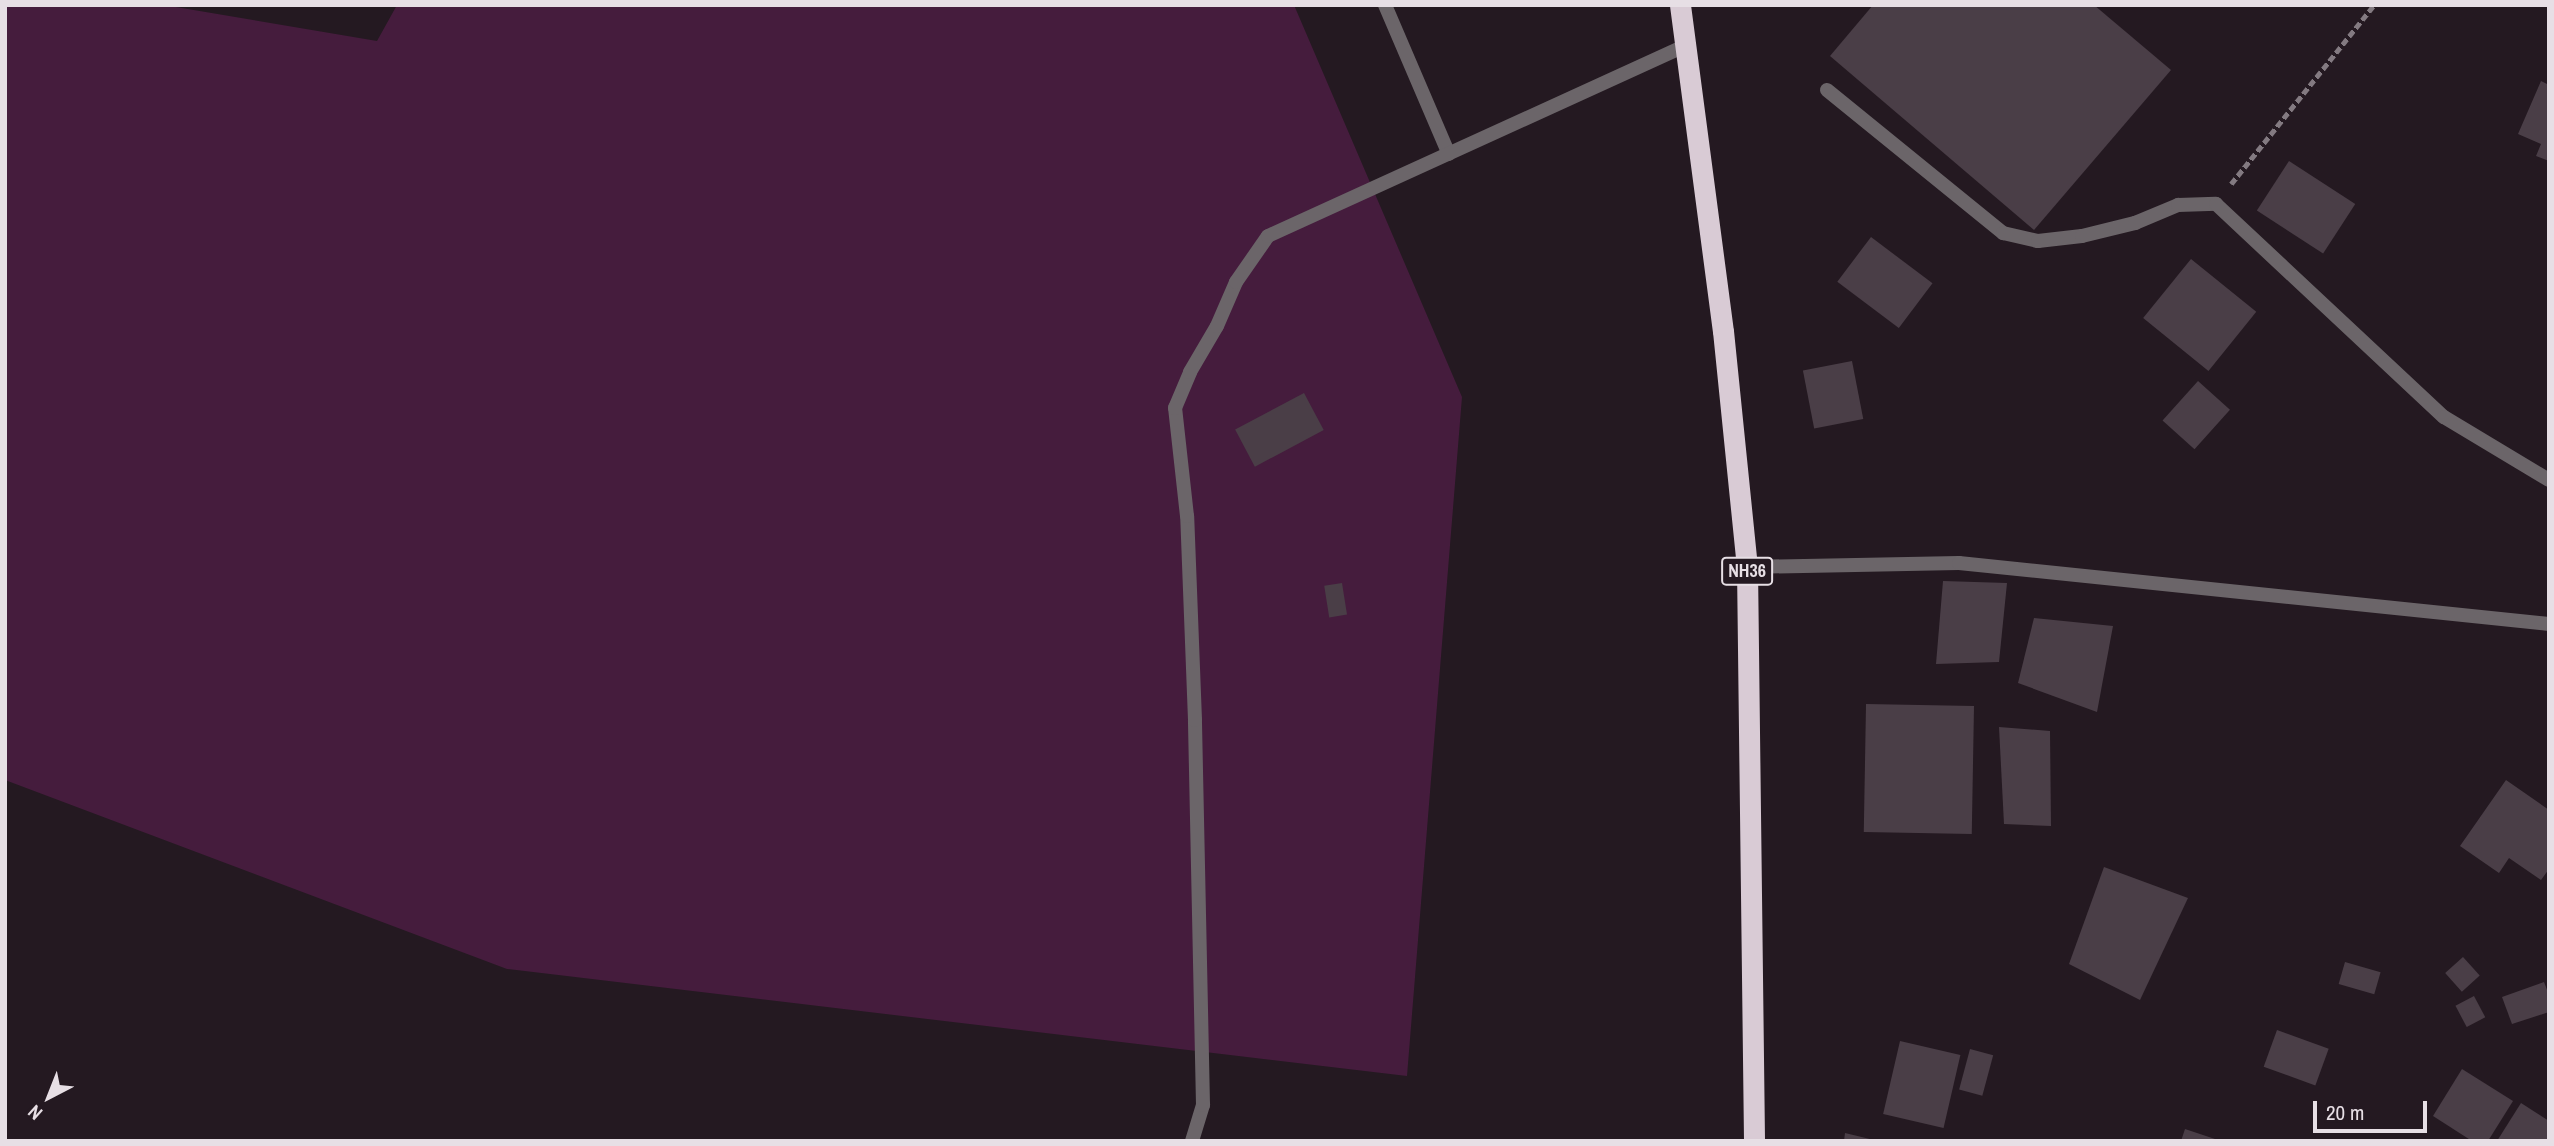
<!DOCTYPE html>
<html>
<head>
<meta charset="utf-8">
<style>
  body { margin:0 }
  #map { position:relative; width:2554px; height:1146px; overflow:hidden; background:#241921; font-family:"Archivo Narrow",sans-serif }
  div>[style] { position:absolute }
  .green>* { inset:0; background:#451c3d }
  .building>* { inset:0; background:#4a3e47; transform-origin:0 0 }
  .path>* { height:4.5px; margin-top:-2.25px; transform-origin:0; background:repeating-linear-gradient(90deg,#837a81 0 7px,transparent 0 10.5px) }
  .lane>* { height:14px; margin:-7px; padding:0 7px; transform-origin:7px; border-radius:7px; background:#6b6569 }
  .street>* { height:14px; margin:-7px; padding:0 7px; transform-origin:7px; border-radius:7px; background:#6b6569 }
  .highway>* { height:21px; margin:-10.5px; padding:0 10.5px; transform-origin:10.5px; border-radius:10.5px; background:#d9cbd5 }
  span { translate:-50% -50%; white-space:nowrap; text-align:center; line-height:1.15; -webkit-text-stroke:6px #241921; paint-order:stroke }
  .shield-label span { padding:2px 5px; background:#241921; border:2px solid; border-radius:5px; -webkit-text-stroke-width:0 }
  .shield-label { font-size:18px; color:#e7dfe5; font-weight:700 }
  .frame { position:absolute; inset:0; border:7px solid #e7dfe5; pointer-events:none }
  .north { position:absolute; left:14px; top:1062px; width:70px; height:70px; -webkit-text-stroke:5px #241921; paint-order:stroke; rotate:222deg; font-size:19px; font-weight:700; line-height:28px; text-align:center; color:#e7dfe5 }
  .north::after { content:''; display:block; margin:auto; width:24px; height:32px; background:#e7dfe5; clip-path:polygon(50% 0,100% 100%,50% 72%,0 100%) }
  .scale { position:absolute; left:2313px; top:1101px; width:114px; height:32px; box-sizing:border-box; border:4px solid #e7dfe5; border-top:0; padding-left:9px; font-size:21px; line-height:24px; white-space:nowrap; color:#e7dfe5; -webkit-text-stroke:5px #241921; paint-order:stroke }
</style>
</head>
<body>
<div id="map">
  <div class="green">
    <div style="clip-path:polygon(5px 5px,164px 5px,377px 41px,397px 5px,1294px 5px,1462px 397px,1407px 1076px,507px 969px,5px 780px)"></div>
  </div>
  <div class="building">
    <div style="clip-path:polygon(1873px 5px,2094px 5px,2171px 70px,2034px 230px,1830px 56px)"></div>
    <div style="clip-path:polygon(2541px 81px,2549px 85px,2549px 161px,2536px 156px,2541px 144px,2518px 134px)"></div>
    <div style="left:2289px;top:161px;width:79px;height:59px;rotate:33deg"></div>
    <div style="left:1871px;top:237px;width:77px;height:56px;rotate:37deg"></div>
    <div style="left:2191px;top:259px;width:84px;height:76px;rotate:39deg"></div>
    <div style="left:1852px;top:361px;width:59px;height:50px;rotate:79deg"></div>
    <div style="left:2198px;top:381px;width:43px;height:53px;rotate:42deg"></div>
    <div style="left:1304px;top:393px;width:42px;height:78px;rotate:62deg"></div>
    <div style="clip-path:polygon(1943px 581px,2007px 583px,1999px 662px,1936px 664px)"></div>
    <div style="left:1342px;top:583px;width:32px;height:18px;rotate:81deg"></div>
    <div style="clip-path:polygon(2034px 618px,2113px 626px,2097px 712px,2018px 683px)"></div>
    <div style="left:1974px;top:706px;width:128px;height:108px;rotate:91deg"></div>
    <div style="clip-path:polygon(1999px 727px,2050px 731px,2051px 826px,2004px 824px)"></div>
    <div style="clip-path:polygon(2506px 780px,2549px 810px,2549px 869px,2541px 880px,2509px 858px,2499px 873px,2460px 846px)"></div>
    <div style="clip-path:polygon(2104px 867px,2188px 898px,2140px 1000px,2069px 964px)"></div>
    <div style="left:2463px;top:957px;width:25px;height:24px;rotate:48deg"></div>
    <div style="left:2345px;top:962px;width:37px;height:23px;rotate:16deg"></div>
    <div style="clip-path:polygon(2544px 982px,2549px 995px,2549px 1012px,2512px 1024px,2502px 997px)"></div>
    <div style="left:2474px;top:996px;width:24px;height:21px;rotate:62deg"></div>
    <div style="left:2277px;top:1030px;width:55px;height:39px;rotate:20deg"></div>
    <div style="left:1900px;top:1041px;width:62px;height:75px;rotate:13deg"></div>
    <div style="left:1970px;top:1049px;width:24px;height:42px;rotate:15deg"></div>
    <div style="clip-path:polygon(2462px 1069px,2513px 1101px,2488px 1141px,2472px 1141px,2433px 1116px)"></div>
    <div style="clip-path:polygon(2521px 1103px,2549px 1121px,2549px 1141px,2497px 1141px)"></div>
    <div style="clip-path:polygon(2185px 1129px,2218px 1140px,2218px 1141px,2181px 1141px)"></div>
    <div style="clip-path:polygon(1845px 1133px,1874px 1140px,1874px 1141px,1844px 1141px)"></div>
  </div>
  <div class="path">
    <div style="left:2231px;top:184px;width:229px;rotate:-51.4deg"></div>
  </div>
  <div class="lane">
    <div style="left:1385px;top:5px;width:162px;rotate:66.8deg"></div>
    <div style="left:1827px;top:90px;width:227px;rotate:39.1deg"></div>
    <div style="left:2003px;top:233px;width:36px;rotate:13deg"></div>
    <div style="left:2038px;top:241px;width:44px;rotate:-6.5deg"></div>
    <div style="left:2082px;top:236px;width:55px;rotate:-13.8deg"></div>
    <div style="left:2135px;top:223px;width:47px;rotate:-22.7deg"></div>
    <div style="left:2178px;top:205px;width:38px;rotate:-2deg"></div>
  </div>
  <div class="street">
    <div style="left:2216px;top:204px;width:312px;rotate:43.1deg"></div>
    <div style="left:2444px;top:417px;width:122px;rotate:31deg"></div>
    <div style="left:1747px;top:567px;width:212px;rotate:-1.1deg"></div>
    <div style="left:1959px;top:563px;width:593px;rotate:5.9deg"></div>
    <div style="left:1192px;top:1141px;width:38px;rotate:-73deg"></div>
    <div style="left:1203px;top:1105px;width:385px;rotate:-91.2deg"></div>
    <div style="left:1195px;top:720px;width:204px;rotate:-92.2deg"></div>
    <div style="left:1187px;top:516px;width:109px;rotate:-96.3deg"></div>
    <div style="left:1175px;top:408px;width:39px;rotate:-67deg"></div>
    <div style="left:1190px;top:372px;width:53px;rotate:-59.6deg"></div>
    <div style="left:1217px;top:326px;width:48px;rotate:-66.6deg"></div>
    <div style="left:1236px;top:282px;width:56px;rotate:-55.2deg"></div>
    <div style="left:1268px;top:236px;width:460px;rotate:-24.5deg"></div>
  </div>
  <div class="highway">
    <div style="left:1680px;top:5px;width:329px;rotate:82.5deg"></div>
    <div style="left:1723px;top:331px;width:237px;rotate:84.2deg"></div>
    <div style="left:1747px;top:567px;width:574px;rotate:89.3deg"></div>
  </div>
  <div class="shield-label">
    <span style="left:1747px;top:571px">NH36</span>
  </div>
  <div class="frame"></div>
  <div class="north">N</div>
  <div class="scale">20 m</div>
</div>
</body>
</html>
